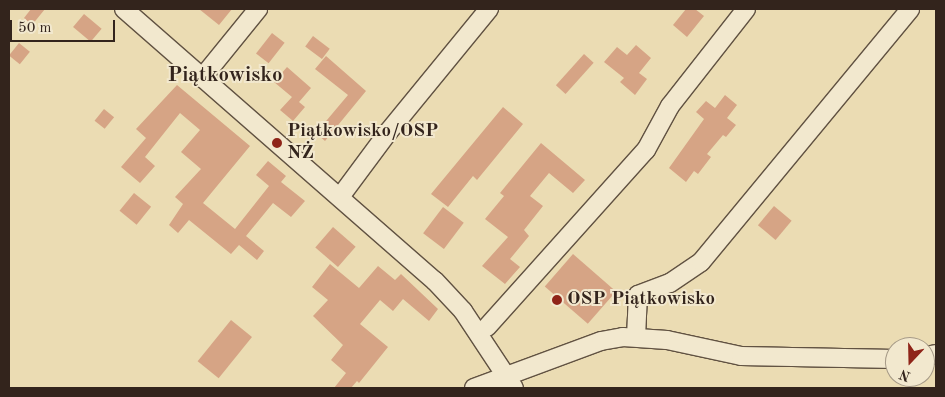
<!DOCTYPE html>
<html>
<head>
<meta charset="utf-8">
<style>
  body { margin:0 }
  #map { position:relative; width:945px; height:397px; overflow:hidden; background:#ebdcb3; font-family:"Old Standard TT",serif }
  div>[style] { position:absolute }
  .building>* { inset:0; background:#d6a485; transform-origin:0 0 }
  .roads { filter:drop-shadow(1px 0 #615242) drop-shadow(-1px 0 #615242) drop-shadow(0 1px #615242) drop-shadow(0 -1px #615242) }
  .minor>* { height:18px; margin:-9px; padding:0 9px; transform-origin:9px; border-radius:9px; background:#f2e8ce }
  .dots>* { width:14px; height:14px; translate:-50% -50%; box-sizing:border-box; border:2px solid #f2e8ce; border-radius:50% }
  span { translate:-50% -50%; white-space:nowrap; text-align:center; line-height:1.15; -webkit-text-stroke:4px #f2e8ce; paint-order:stroke }
  .poi-label { font-size:19px; color:#33241c; font-weight:700 }
  .left { translate:0 -50%; text-align:left }
  .quarter-label { font-size:21px; color:#33241c; font-weight:700 }
  .frame { position:absolute; inset:0; border:10px solid #33241c; pointer-events:none }
  .north { position:absolute; left:885px; top:337px; width:50px; height:50px; box-sizing:border-box; background:#f2e8ce; border:1px solid #a69a87; border-radius:50%; rotate:201deg; font-size:14px; font-weight:700; line-height:20px; text-align:center; color:#33241c }
  .north::after { content:''; display:block; margin:auto; width:18px; height:22px; background:#8f2418; clip-path:polygon(50% 0,100% 100%,50% 72%,0 100%) }
  .scale { position:absolute; left:10px; top:20px; width:105px; height:22px; box-sizing:border-box; border:2px solid #33241c; border-top:0; padding-left:6px; font-size:15px; line-height:18px; white-space:nowrap; color:#33241c; -webkit-text-stroke:4px #f2e8ce; paint-order:stroke }
</style>
</head>
<body>
<div id="map">
  <div class="building">
    <div style="clip-path:polygon(31px 9px,45px 9px,32px 25px,24px 18px)"></div>
    <div style="clip-path:polygon(199px 9px,232px 9px,219px 25px)"></div>
    <div style="clip-path:polygon(686px 9px,695px 9px,704px 16px,687px 37px,673px 25px)"></div>
    <div style="left:84px;top:14px;width:23px;height:17px;rotate:40deg"></div>
    <div style="left:272px;top:33px;width:16px;height:26px;rotate:38deg"></div>
    <div style="left:313px;top:36px;width:21px;height:13px;rotate:37deg"></div>
    <div style="left:19px;top:43px;width:14px;height:16px;rotate:39deg"></div>
    <div style="clip-path:polygon(636px 45px,651px 58px,639px 73px,647px 79px,635px 95px,620px 82px,624px 78px,604px 62px,617px 47px,627px 55px)"></div>
    <div style="left:584px;top:54px;width:13px;height:42px;rotate:42deg"></div>
    <div style="clip-path:polygon(326px 56px,366px 91px,325px 141px,316px 133px,348px 95px,315px 69px)"></div>
    <div style="clip-path:polygon(287px 67px,311px 88px,299px 102px,305px 107px,293px 121px,280px 110px,292px 97px,274px 82px)"></div>
    <div style="clip-path:polygon(177px 85px,250px 146px,203px 203px,235px 229px,269px 186px,256px 175px,268px 161px,286px 176px,281px 182px,305px 201px,291px 217px,273px 203px,246px 236px,264px 251px,257px 260px,239px 245px,231px 254px,189px 220px,178px 233px,169px 225px,183px 204px,175px 197px,201px 169px,181px 152px,200px 130px,180px 113px,145px 157px,155px 166px,140px 183px,121px 167px,146px 138px,136px 129px)"></div>
    <div style="clip-path:polygon(725px 95px,737px 105px,727px 118px,736px 125px,726px 137px,723px 135px,707px 154px,711px 157px,698px 174px,694px 171px,686px 182px,669px 168px,704px 119px,696px 112px,706px 101px,715px 108px)"></div>
    <div style="clip-path:polygon(503px 107px,523px 124px,477px 180px,473px 176px,448px 207px,431px 194px)"></div>
    <div style="left:104px;top:109px;width:13px;height:15px;rotate:39deg"></div>
    <div style="clip-path:polygon(541px 143px,585px 180px,573px 193px,549px 173px,530px 196px,543px 206px,524px 230px,529px 236px,510px 259px,520px 267px,505px 284px,482px 266px,508px 237px,485px 219px,504px 196px,500px 193px)"></div>
    <div style="left:134px;top:193px;width:22px;height:23px;rotate:39deg"></div>
    <div style="left:774px;top:206px;width:23px;height:25px;rotate:40deg"></div>
    <div style="left:443px;top:207px;width:26px;height:33px;rotate:37deg"></div>
    <div style="left:333px;top:227px;width:30px;height:27px;rotate:41deg"></div>
    <div style="left:573px;top:254px;width:57px;height:43px;rotate:41deg"></div>
    <div style="clip-path:polygon(330px 264px,359px 288px,378px 266px,395px 280px,401px 274px,438px 309px,429px 321px,403px 299px,393px 311px,380px 300px,360px 324px,388px 347px,359px 383px,357px 381px,351px 388px,334px 388px,346px 373px,331px 360px,343px 345px,313px 316px,328px 300px,312px 287px)"></div>
    <div style="left:231px;top:320px;width:27px;height:53px;rotate:39deg"></div>
  </div>
  <div class="roads">
    <div class="minor">
      <div style="left:124px;top:9px;width:413px;rotate:41.2deg"></div>
      <div style="left:435px;top:281px;width:41px;rotate:47deg"></div>
      <div style="left:463px;top:311px;width:92px;rotate:56.5deg"></div>
      <div style="left:202px;top:78px;width:89px;rotate:-50.9deg"></div>
      <div style="left:340px;top:197px;width:82px;rotate:-53.4deg"></div>
      <div style="left:389px;top:131px;width:158px;rotate:-50.7deg"></div>
      <div style="left:487px;top:327px;width:238px;rotate:-48.1deg"></div>
      <div style="left:646px;top:150px;width:50px;rotate:-61.4deg"></div>
      <div style="left:670px;top:106px;width:123px;rotate:-51.9deg"></div>
      <div style="left:636px;top:337px;width:42px;rotate:-87.3deg"></div>
      <div style="left:638px;top:295px;width:34px;rotate:-21deg"></div>
      <div style="left:670px;top:283px;width:37px;rotate:-34deg"></div>
      <div style="left:701px;top:262px;width:328px;rotate:-50.4deg"></div>
      <div style="left:925px;top:356px;width:11px;rotate:-10deg"></div>
      <div style="left:474px;top:388px;width:135px;rotate:-20.3deg"></div>
      <div style="left:601px;top:341px;width:22px;rotate:-10deg"></div>
      <div style="left:623px;top:337px;width:44px;rotate:3.9deg"></div>
      <div style="left:667px;top:340px;width:76px;rotate:12.2deg"></div>
      <div style="left:741px;top:356px;width:154px;rotate:1.1deg"></div>
    </div>
  </div>
  <div class="dots">
    <div style="left:277px;top:143px;background:#8f2418"></div>
    <div style="left:557px;top:300px;background:#8f2418"></div>
  </div>
  <div class="poi-label">
    <span class="left" style="left:287px;top:143px">Piątkowisko/OSP<br>NŻ</span>
    <span class="left" style="left:567px;top:300px">OSP Piątkowisko</span>
  </div>
  <div class="quarter-label">
    <span style="left:225px;top:76px">Piątkowisko</span>
  </div>
  <div class="frame"></div>
  <div class="north">N</div>
  <div class="scale">50 m</div>
</div>
</body>
</html>
